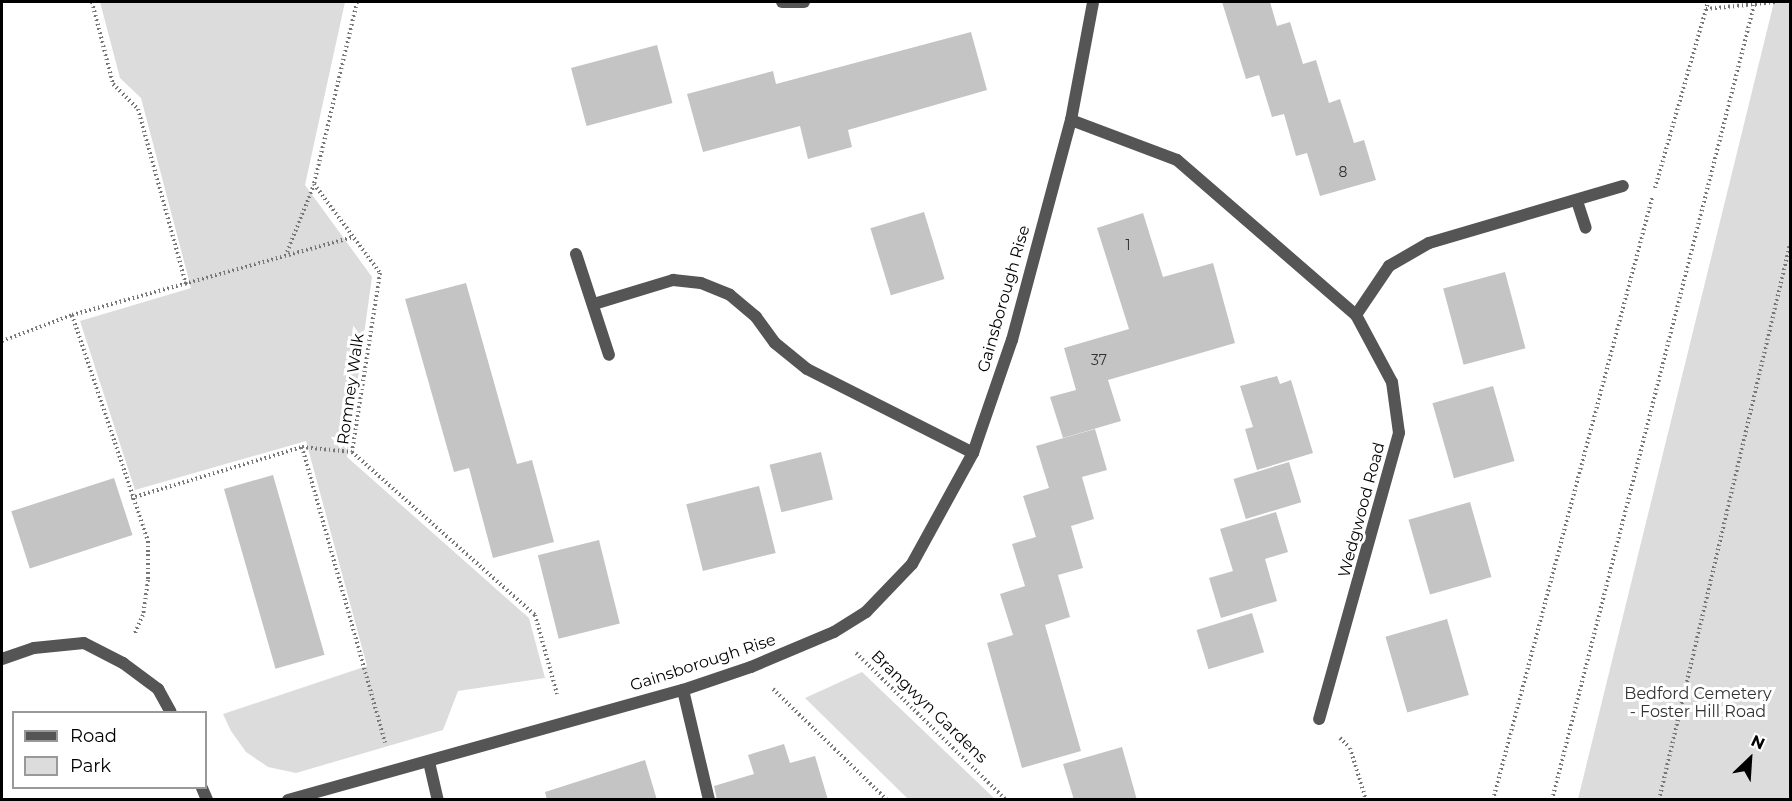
<!DOCTYPE html>
<html>
<head>
<meta charset="utf-8">
<style>
  body { margin:0 }
  #map { position:relative; width:1792px; height:801px; overflow:hidden; background:#fff; font-family:Montserrat,sans-serif }
  div>[style] { position:absolute }
  .green>* { inset:0; background:#dcdcdc }
  .building>* { inset:0; background:#c4c4c4; transform-origin:0 0 }
  .path>* { height:4px; margin-top:-2px; transform-origin:0; background:repeating-linear-gradient(90deg,#777 0 1.5px,transparent 0 4.5px) }
  .service>* { height:12px; margin:-6px; padding:0 6px; transform-origin:6px; border-radius:6px; background:#555 }
  .minor>* { height:12px; margin:-6px; padding:0 6px; transform-origin:6px; border-radius:6px; background:#555 }
  span { translate:-50% -50%; white-space:nowrap; text-align:center; line-height:1.15; -webkit-text-stroke:6px #fff; paint-order:stroke }
  .number-label { font-size:14px; color:#313131 }
  .number-label span { -webkit-text-stroke-width:0 }
  .street-label { font-size:16px; color:#000 }
  .park-label { font-size:16px; color:#333 }
  .frame { position:absolute; inset:0; border:3px solid #000; pointer-events:none }
  .legend { position:absolute; left:12px; top:711px; width:195px; height:78px; box-sizing:border-box; background:#fff; border:2px solid #999; margin:0; padding:8px 10px; list-style:none; font-size:18px; color:#000 }
  .legend li { display:flex; align-items:center; gap:12px; height:30px }
  .legend b { width:30px; border:2px solid #999 }
  .north { position:absolute; left:1720px; top:729px; width:60px; height:60px; -webkit-text-stroke:4px #fff; paint-order:stroke; rotate:25deg; font-size:16px; font-weight:700; line-height:24px; text-align:center; color:#000 }
  .north::after { content:''; display:block; margin:auto; width:21px; height:27px; background:#000; clip-path:polygon(50% 0,100% 100%,50% 72%,0 100%) }
</style>
</head>
<body>
<div id="map">
  <div class="green">
    <div style="clip-path:polygon(100px 2px,345px 2px,305px 185px,372px 277px,347px 457px,529px 618px,545px 678px,458px 691px,443px 730px,296px 773px,268px 767px,246px 752px,231px 731px,223px 714px,367px 666px,306px 441px,135px 490px,80px 321px,191px 288px,141px 98px,120px 78px)"></div>
    <div style="clip-path:polygon(1774px 2px,1790px 2px,1790px 799px,1578px 799px)"></div>
    <div style="clip-path:polygon(862px 672px,995px 799px,908px 799px,805px 698px)"></div>
  </div>
  <div class="building">
    <div style="clip-path:polygon(1222px 2px,1270px 2px,1277px 26px,1290px 22px,1303px 64px,1316px 60px,1329px 103px,1340px 99px,1354px 143px,1364px 140px,1376px 180px,1320px 196px,1307px 153px,1296px 156px,1284px 114px,1272px 117px,1259px 75px,1246px 79px)"></div>
    <div style="clip-path:polygon(971px 32px,987px 90px,848px 130px,852px 147px,808px 159px,800px 126px,703px 152px,687px 94px,773px 71px,776px 84px)"></div>
    <div style="left:657px;top:45px;width:60px;height:89px;rotate:75deg"></div>
    <div style="left:924px;top:212px;width:70px;height:56px;rotate:73deg"></div>
    <div style="clip-path:polygon(1143px 213px,1163px 277px,1213px 263px,1235px 343px,1108px 380px,1121px 421px,1063px 438px,1050px 397px,1076px 390px,1064px 348px,1129px 329px,1097px 228px)"></div>
    <div style="left:1505px;top:272px;width:79px;height:64px;rotate:75deg"></div>
    <div style="clip-path:polygon(466px 283px,517px 464px,532px 460px,554px 542px,493px 558px,469px 468px,454px 472px,405px 299px)"></div>
    <div style="clip-path:polygon(1277px 376px,1280px 384px,1291px 380px,1313px 453px,1257px 470px,1245px 429px,1253px 427px,1240px 386px)"></div>
    <div style="left:1493px;top:386px;width:78px;height:63px;rotate:74deg"></div>
    <div style="clip-path:polygon(1095px 429px,1107px 470px,1082px 477px,1094px 519px,1071px 526px,1083px 568px,1058px 575px,1070px 617px,1045px 625px,1081px 751px,1022px 768px,987px 643px,1013px 635px,1000px 594px,1025px 586px,1012px 544px,1036px 537px,1023px 496px,1049px 488px,1036px 446px)"></div>
    <div style="left:821px;top:452px;width:49px;height:53px;rotate:76deg"></div>
    <div style="left:1289px;top:462px;width:42px;height:58px;rotate:73deg"></div>
    <div style="left:273px;top:475px;width:187px;height:51px;rotate:74deg"></div>
    <div style="left:114px;top:478px;width:60px;height:108px;rotate:72deg"></div>
    <div style="left:759px;top:486px;width:69px;height:75px;rotate:76deg"></div>
    <div style="left:1470px;top:502px;width:78px;height:64px;rotate:74deg"></div>
    <div style="clip-path:polygon(1276px 512px,1288px 552px,1265px 559px,1277px 601px,1221px 618px,1209px 578px,1233px 571px,1220px 529px)"></div>
    <div style="left:599px;top:540px;width:86px;height:63px;rotate:76deg"></div>
    <div style="left:1252px;top:613px;width:41px;height:58px;rotate:73deg"></div>
    <div style="left:1447px;top:619px;width:79px;height:64px;rotate:74deg"></div>
    <div style="clip-path:polygon(784px 744px,790px 763px,815px 756px,828px 800px,717px 800px,714px 786px,754px 774px,748px 755px)"></div>
    <div style="clip-path:polygon(1122px 747px,1137px 800px,1074px 800px,1063px 764px)"></div>
    <div style="clip-path:polygon(645px 760px,657px 800px,547px 800px,545px 792px)"></div>
  </div>
  <div class="path">
    <div style="left:92px;top:2px;width:85px;rotate:75.6deg"></div>
    <div style="left:113px;top:84px;width:35px;rotate:45deg"></div>
    <div style="left:138px;top:109px;width:182px;rotate:74.7deg"></div>
    <div style="left:357px;top:2px;width:187px;rotate:103.3deg"></div>
    <div style="left:314px;top:184px;width:111px;rotate:53.4deg"></div>
    <div style="left:380px;top:273px;width:181px;rotate:98.9deg"></div>
    <div style="left:352px;top:452px;width:245px;rotate:41.7deg"></div>
    <div style="left:535px;top:615px;width:82px;rotate:74.4deg"></div>
    <div style="left:1706px;top:9px;width:70px;rotate:-5.7deg"></div>
    <div style="left:1655px;top:188px;width:193px;rotate:-74.1deg"></div>
    <div style="left:287px;top:252px;width:72px;rotate:-68.1deg"></div>
    <div style="left:72px;top:315px;width:238px;rotate:71.4deg"></div>
    <div style="left:148px;top:541px;width:39px;rotate:90deg"></div>
    <div style="left:148px;top:580px;width:35px;rotate:98deg"></div>
    <div style="left:143px;top:615px;width:22px;rotate:114deg"></div>
    <div style="left:2px;top:341px;width:75px;rotate:-20.4deg"></div>
    <div style="left:72px;top:315px;width:292px;rotate:-15.5deg"></div>
    <div style="left:302px;top:447px;width:307px;rotate:74.3deg"></div>
    <div style="left:131px;top:498px;width:178px;rotate:-16.6deg"></div>
    <div style="left:302px;top:447px;width:50px;rotate:5.7deg"></div>
    <div style="left:856px;top:653px;width:210px;rotate:44.4deg"></div>
    <div style="left:773px;top:689px;width:159px;rotate:44.2deg"></div>
    <div style="left:1340px;top:738px;width:14px;rotate:45deg"></div>
    <div style="left:1350px;top:748px;width:54px;rotate:72.9deg"></div>
    <div style="left:1493px;top:800px;width:623px;rotate:-75.2deg"></div>
    <div style="left:1552px;top:800px;width:820px;rotate:-75.74deg"></div>
    <div style="left:1659px;top:800px;width:571px;rotate:-76.74deg"></div>
  </div>
  <div class="service">
    <div style="left:576px;top:254px;width:106px;rotate:71.9deg"></div>
    <div style="left:594px;top:304px;width:83px;rotate:-16.9deg"></div>
    <div style="left:673px;top:280px;width:28px;rotate:6deg"></div>
    <div style="left:701px;top:283px;width:31px;rotate:22deg"></div>
    <div style="left:730px;top:295px;width:34px;rotate:40deg"></div>
    <div style="left:756px;top:317px;width:32px;rotate:54deg"></div>
    <div style="left:775px;top:343px;width:41px;rotate:39.1deg"></div>
    <div style="left:807px;top:369px;width:186px;rotate:26.8deg"></div>
    <div style="left:683px;top:690px;width:113px;rotate:76.7deg"></div>
  </div>
  <div class="minor">
    <div style="left:782px;top:2px;width:22px"></div>
    <div style="left:1071px;top:120px;width:113px;rotate:20.7deg"></div>
    <div style="left:1177px;top:160px;width:237px;rotate:40.9deg"></div>
    <div style="left:1356px;top:315px;width:76px;rotate:61.8deg"></div>
    <div style="left:1392px;top:382px;width:51px;rotate:82.2deg"></div>
    <div style="left:1399px;top:433px;width:297px;rotate:105.6deg"></div>
    <div style="left:1577px;top:201px;width:28px;rotate:72deg"></div>
    <div style="left:1356px;top:315px;width:59px;rotate:-56deg"></div>
    <div style="left:1389px;top:266px;width:46px;rotate:-29.9deg"></div>
    <div style="left:1429px;top:243px;width:202px;rotate:-16.4deg"></div>
    <div style="left:2px;top:659px;width:34px;rotate:-19deg"></div>
    <div style="left:34px;top:648px;width:50px;rotate:-5.7deg"></div>
    <div style="left:84px;top:643px;width:44px;rotate:27.1deg"></div>
    <div style="left:123px;top:663px;width:44px;rotate:36.6deg"></div>
    <div style="left:158px;top:689px;width:26px;rotate:61deg"></div>
    <div style="left:429px;top:762px;width:39px;rotate:77deg"></div>
    <div style="left:202px;top:788px;width:13px;rotate:67deg"></div>
    <div style="left:288px;top:800px;width:410px;rotate:-15.6deg"></div>
    <div style="left:683px;top:690px;width:72px;rotate:-18.7deg"></div>
    <div style="left:751px;top:667px;width:90px;rotate:-22.9deg"></div>
    <div style="left:834px;top:632px;width:38px;rotate:-32deg"></div>
    <div style="left:866px;top:612px;width:66px;rotate:-46.2deg"></div>
    <div style="left:912px;top:564px;width:127px;rotate:-61.2deg"></div>
    <div style="left:973px;top:453px;width:120px;rotate:-71deg"></div>
    <div style="left:1012px;top:340px;width:228px;rotate:-75deg"></div>
    <div style="left:1071px;top:120px;width:120px;rotate:-79.4deg"></div>
  </div>
  <div class="number-label">
    <span style="left:1343px;top:172px">8</span>
    <span style="left:1128px;top:245px">1</span>
    <span style="left:1099px;top:360px">37</span>
  </div>
  <div class="street-label">
    <span style="left:1004px;top:299px;rotate:-74deg">Gainsborough Rise</span>
    <span style="left:351px;top:389px;rotate:-82deg">Romney Walk</span>
    <span style="left:1362px;top:510px;rotate:-75deg">Wedgwood Road</span>
    <span style="left:703px;top:663px;rotate:-18deg">Gainsborough Rise</span>
    <span style="left:929px;top:707px;rotate:44deg">Brangwyn Gardens</span>
  </div>
  <div class="park-label">
    <span style="left:1698px;top:703px">Bedford Cemetery<br>- Foster Hill Road</span>
  </div>
  <div class="frame"></div>
  <ul class="legend">
  <li><b style="height:8px;background:#555"></b>Road</li>
  <li><b style="height:16px;background:#dcdcdc"></b>Park</li>
  </ul>
  <div class="north">N</div>
</div>
</body>
</html>
